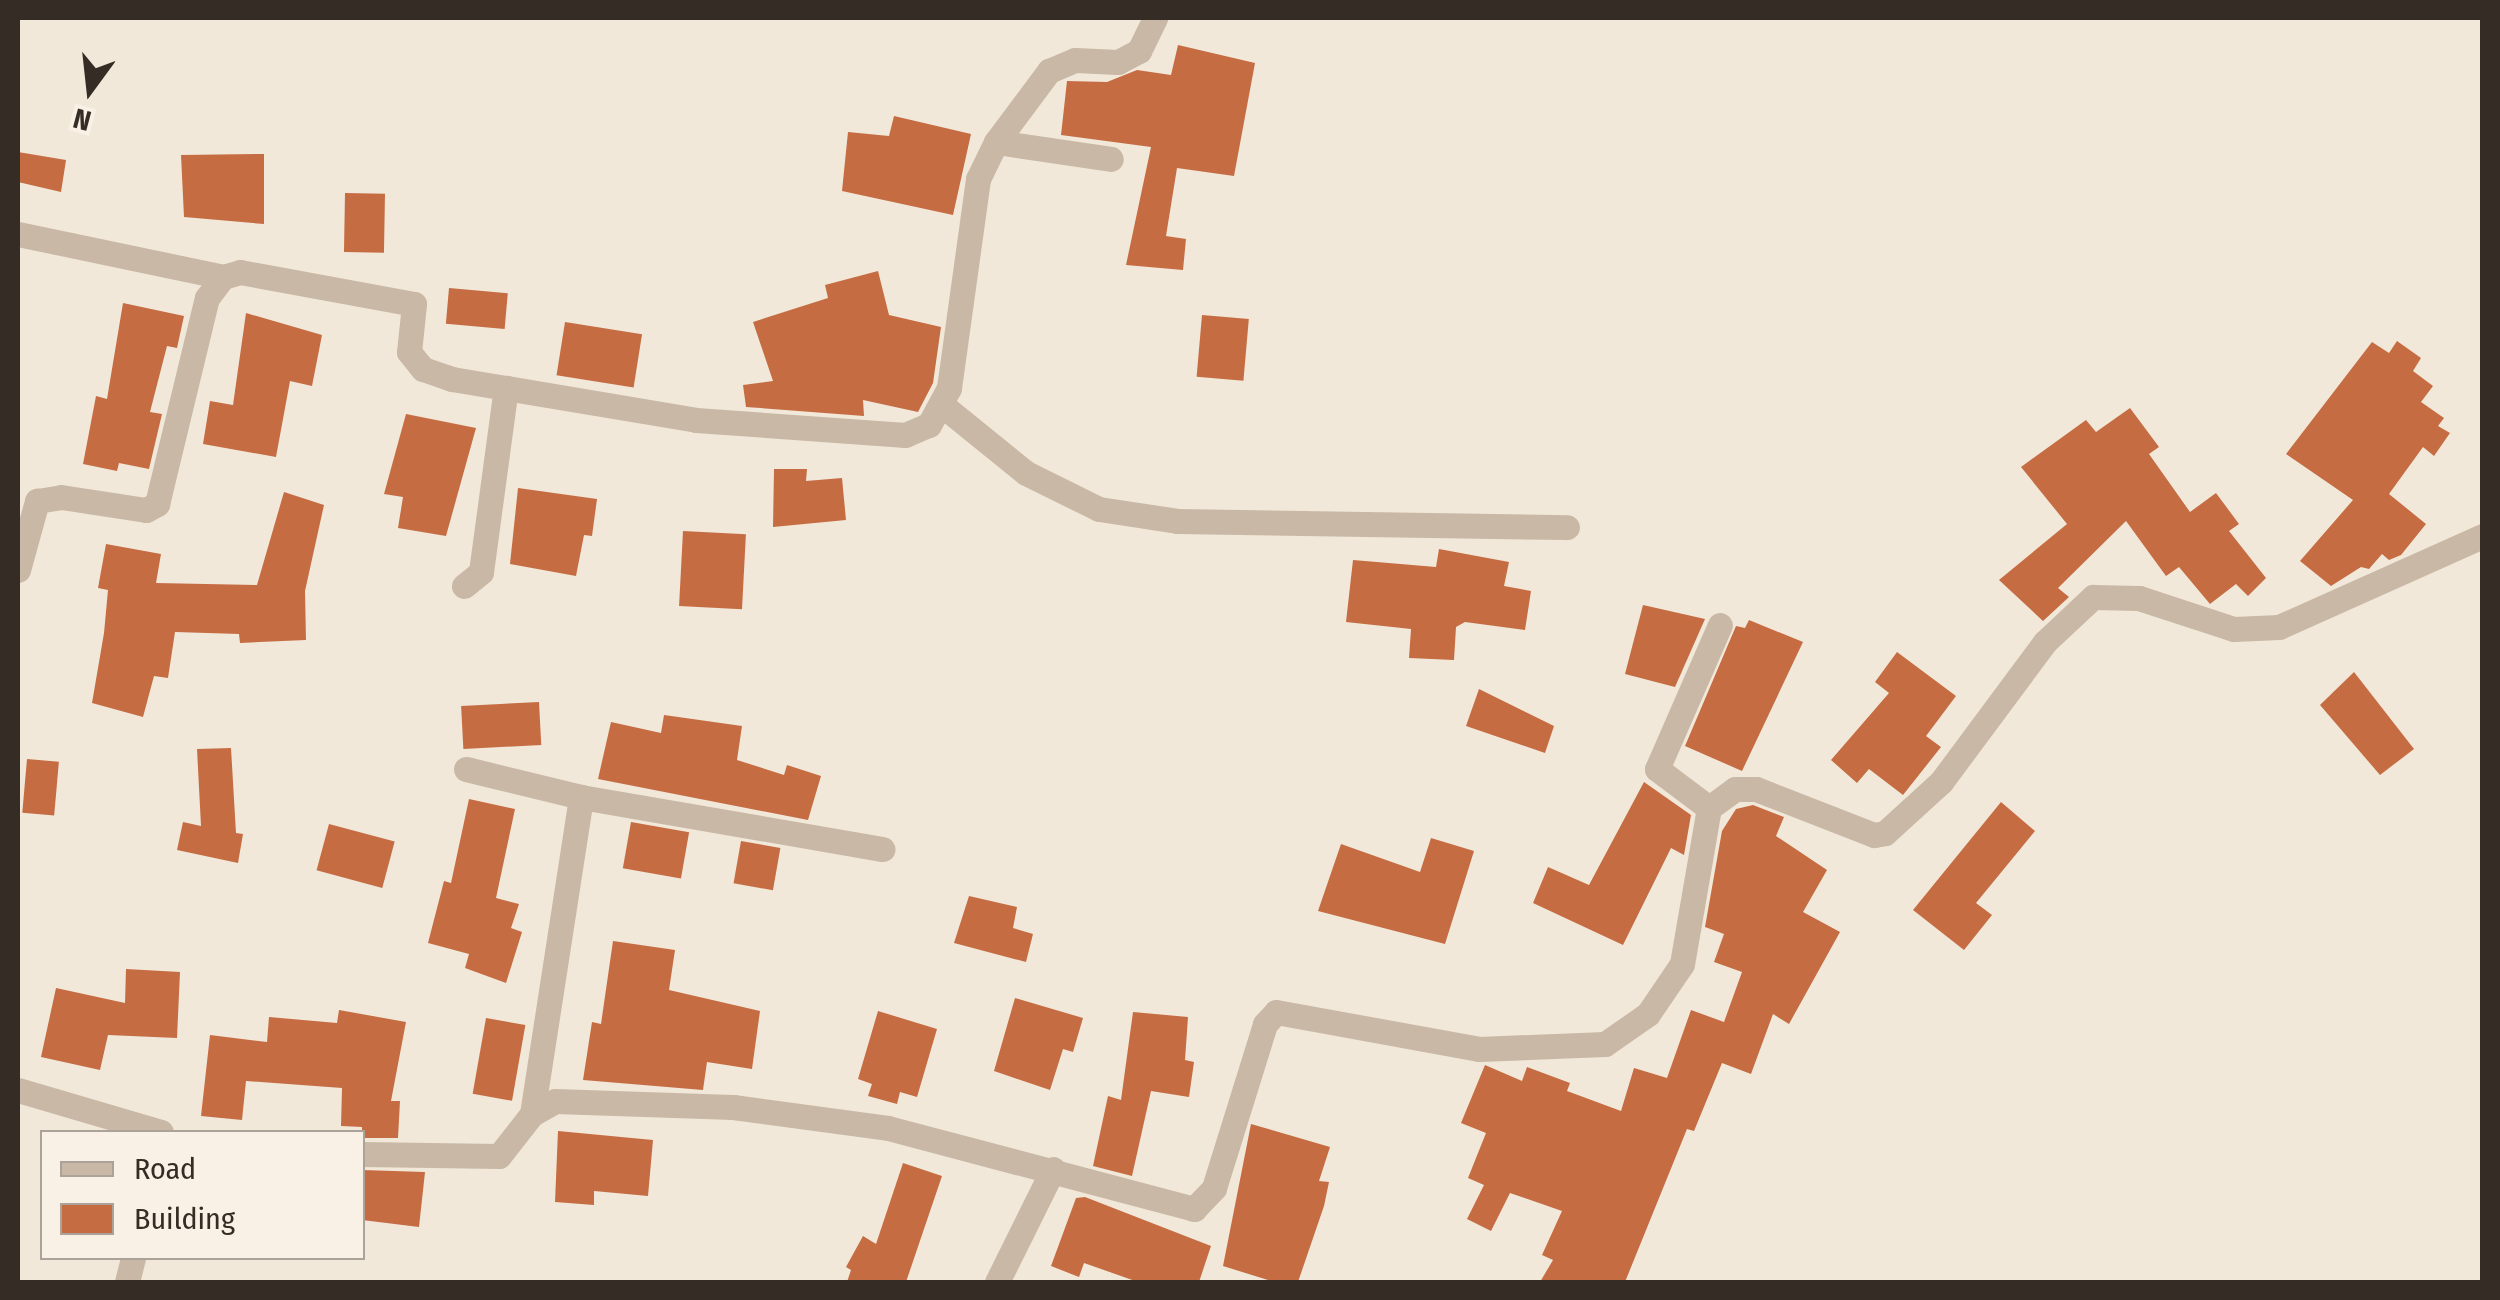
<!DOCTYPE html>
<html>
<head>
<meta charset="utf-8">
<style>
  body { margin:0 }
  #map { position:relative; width:2500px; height:1300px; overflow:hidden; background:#f1e8d9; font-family:"Fira Sans Condensed",sans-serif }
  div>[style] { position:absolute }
  .building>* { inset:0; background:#c66c43; transform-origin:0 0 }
  .street>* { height:25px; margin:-12.5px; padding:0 12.5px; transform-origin:12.5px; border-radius:12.5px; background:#c9b8a5 }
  span { translate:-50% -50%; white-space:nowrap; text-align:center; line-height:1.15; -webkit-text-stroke:10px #f9f1e5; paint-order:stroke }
  .frame { position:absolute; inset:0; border:20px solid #352c26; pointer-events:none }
  .legend { position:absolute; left:40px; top:1130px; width:325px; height:130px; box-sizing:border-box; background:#f9f1e5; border:2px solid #aba299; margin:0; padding:12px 18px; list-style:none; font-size:30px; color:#352c26 }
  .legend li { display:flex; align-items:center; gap:20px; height:50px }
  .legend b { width:50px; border:2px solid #aba299 }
  .north { position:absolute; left:40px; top:40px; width:100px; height:100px; -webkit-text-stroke:8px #f9f1e5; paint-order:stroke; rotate:195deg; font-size:28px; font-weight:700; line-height:40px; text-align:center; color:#352c26 }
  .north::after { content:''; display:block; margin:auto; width:35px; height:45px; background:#352c26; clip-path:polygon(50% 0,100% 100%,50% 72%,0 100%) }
</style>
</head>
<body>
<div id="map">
  <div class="building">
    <div style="clip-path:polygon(1178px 45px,1255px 63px,1234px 176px,1177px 168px,1166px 236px,1186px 239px,1183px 270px,1126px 265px,1151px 147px,1061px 135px,1067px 81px,1107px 82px,1137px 70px,1171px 75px)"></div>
    <div style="clip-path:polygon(894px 116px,971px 134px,953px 215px,842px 191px,848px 132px,889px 136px)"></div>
    <div style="clip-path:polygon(18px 152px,66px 160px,61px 192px,18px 182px)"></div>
    <div style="clip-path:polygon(264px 154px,264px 224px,184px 217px,181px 155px)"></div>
    <div style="left:345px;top:193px;width:40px;height:59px;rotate:1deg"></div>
    <div style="clip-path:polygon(878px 271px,889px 315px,941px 327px,933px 383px,918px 412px,863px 400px,864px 416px,746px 407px,743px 385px,773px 381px,753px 322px,828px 298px,825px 285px)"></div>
    <div style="left:449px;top:288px;width:59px;height:36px;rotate:5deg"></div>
    <div style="clip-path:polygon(123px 303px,184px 316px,177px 348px,167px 346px,150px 412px,162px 414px,149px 469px,119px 463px,117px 471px,83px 464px,96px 396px,107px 399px)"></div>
    <div style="clip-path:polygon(246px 313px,322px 335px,312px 386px,290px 381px,276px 457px,203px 444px,210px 401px,233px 405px)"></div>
    <div style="left:1202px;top:315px;width:47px;height:62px;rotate:5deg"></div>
    <div style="left:565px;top:322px;width:78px;height:54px;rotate:9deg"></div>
    <div style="clip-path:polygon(2397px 341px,2421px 358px,2413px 371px,2433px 386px,2421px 402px,2444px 418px,2438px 426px,2450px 433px,2434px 456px,2423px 447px,2389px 494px,2426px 524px,2401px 555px,2389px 560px,2382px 554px,2369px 569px,2361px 567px,2331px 586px,2300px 561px,2353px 500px,2286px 454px,2372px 342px,2389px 353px)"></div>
    <div style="clip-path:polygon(2130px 408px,2159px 447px,2149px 454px,2190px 512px,2216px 493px,2239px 524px,2229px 531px,2266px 578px,2248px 596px,2236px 584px,2210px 604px,2179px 567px,2166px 576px,2126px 521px,2058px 588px,2069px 597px,2043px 621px,1999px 580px,2067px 524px,2021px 467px,2086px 420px,2096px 432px)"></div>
    <div style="clip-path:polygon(406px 414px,476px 428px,446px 536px,398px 528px,403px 497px,384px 494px)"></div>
    <div style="clip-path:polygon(774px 469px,807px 469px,806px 481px,842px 478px,846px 520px,773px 527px)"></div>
    <div style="clip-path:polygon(518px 488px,597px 499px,592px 536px,584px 535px,576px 576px,510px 564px)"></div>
    <div style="clip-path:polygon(284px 492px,324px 505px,305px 591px,306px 640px,240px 643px,239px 634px,175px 632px,168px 678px,154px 676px,143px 717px,92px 703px,104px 633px,108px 590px,98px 588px,106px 544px,161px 554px,156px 583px,257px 585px)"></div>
    <div style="left:683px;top:531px;width:63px;height:75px;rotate:3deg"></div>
    <div style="clip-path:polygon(1439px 549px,1509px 562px,1504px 586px,1531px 591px,1525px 630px,1465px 622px,1456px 627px,1454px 660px,1409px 658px,1411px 629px,1346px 622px,1353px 560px,1436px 567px)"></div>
    <div style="clip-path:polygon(1643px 605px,1705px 619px,1675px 687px,1625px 674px)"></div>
    <div style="clip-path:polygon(1749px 620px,1803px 642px,1742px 771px,1685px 746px,1736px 626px,1745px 628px)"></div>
    <div style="clip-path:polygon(1897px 652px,1956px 696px,1926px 736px,1941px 747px,1903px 795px,1869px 769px,1857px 783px,1831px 760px,1889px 693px,1875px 682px)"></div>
    <div style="clip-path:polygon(2354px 672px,2414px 749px,2380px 775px,2320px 705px)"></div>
    <div style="clip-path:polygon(1479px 689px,1554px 726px,1545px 753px,1466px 726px)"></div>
    <div style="left:539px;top:702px;width:43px;height:78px;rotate:87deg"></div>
    <div style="clip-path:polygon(664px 715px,742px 726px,737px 760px,784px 775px,787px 765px,821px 776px,808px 820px,598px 779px,611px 722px,661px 733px)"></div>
    <div style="clip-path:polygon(231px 748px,236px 833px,243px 834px,238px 863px,177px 850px,183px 822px,201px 826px,197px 749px)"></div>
    <div style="left:27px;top:759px;width:32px;height:54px;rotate:5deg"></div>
    <div style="clip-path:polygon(1644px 782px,1691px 815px,1684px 855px,1671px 848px,1623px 945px,1533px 903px,1548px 867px,1589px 885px)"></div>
    <div style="clip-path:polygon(469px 799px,515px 809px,496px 898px,519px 904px,511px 928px,522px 932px,506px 983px,465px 968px,469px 954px,428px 943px,444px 881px,451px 883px)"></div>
    <div style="clip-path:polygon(2001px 802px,2035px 831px,1976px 903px,1992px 915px,1964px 950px,1913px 910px)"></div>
    <div style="clip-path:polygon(1753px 805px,1784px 817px,1776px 836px,1827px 870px,1803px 912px,1840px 932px,1789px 1024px,1773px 1014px,1751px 1074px,1722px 1063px,1694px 1131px,1687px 1129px,1625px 1282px,1540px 1282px,1553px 1260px,1542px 1255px,1562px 1211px,1510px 1193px,1491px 1231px,1467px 1219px,1484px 1185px,1468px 1178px,1486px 1133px,1461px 1123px,1485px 1065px,1522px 1081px,1527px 1067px,1570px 1083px,1567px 1091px,1621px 1111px,1634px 1068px,1667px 1078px,1691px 1010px,1724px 1022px,1742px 972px,1714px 962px,1724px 934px,1705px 927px,1722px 831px,1736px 809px)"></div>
    <div style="left:631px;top:822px;width:59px;height:47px;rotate:10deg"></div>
    <div style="left:329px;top:824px;width:68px;height:48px;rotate:15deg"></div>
    <div style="clip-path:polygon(1431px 838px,1474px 851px,1445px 944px,1318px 911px,1341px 844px,1420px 872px)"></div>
    <div style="left:741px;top:841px;width:40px;height:43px;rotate:10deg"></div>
    <div style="clip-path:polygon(969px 896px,1017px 907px,1013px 928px,1033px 934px,1026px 962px,954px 943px)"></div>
    <div style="clip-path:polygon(613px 941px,675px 950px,669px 990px,760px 1011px,752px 1069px,707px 1062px,703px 1090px,583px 1080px,592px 1022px,601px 1024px)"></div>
    <div style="clip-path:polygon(126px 969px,180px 972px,177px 1038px,108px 1035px,100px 1070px,41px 1057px,56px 988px,125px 1003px)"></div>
    <div style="clip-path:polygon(1015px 998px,1083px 1018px,1073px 1052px,1063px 1049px,1050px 1090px,994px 1071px)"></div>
    <div style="clip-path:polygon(339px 1010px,406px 1022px,391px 1101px,400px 1101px,398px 1138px,362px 1138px,362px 1127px,341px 1126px,342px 1088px,246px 1081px,242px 1120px,201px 1116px,210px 1035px,267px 1042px,269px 1017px,337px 1023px)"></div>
    <div style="clip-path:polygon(878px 1011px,937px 1029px,917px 1097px,900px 1092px,897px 1104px,868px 1096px,872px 1084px,858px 1079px)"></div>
    <div style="clip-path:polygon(1133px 1012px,1188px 1017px,1185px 1060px,1194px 1062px,1189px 1097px,1151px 1091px,1132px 1176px,1093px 1166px,1108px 1096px,1121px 1100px)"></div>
    <div style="left:486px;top:1018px;width:40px;height:77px;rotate:10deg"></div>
    <div style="clip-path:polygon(1251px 1124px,1330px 1147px,1319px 1181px,1329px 1182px,1324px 1206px,1298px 1282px,1274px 1282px,1223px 1266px)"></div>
    <div style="clip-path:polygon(558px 1131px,653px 1140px,648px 1196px,594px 1191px,594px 1205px,555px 1202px)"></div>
    <div style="clip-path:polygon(903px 1163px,942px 1176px,906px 1282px,847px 1282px,851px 1270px,846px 1267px,863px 1236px,876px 1244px)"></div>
    <div style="clip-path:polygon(362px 1170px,425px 1172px,419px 1227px,362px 1220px)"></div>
    <div style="clip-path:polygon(1085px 1197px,1211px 1246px,1199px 1282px,1138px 1282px,1084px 1263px,1079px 1277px,1051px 1266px,1076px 1198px)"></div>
  </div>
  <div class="street">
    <div style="left:996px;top:142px;width:116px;rotate:8.4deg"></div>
    <div style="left:18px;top:234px;width:209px;rotate:11.8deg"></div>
    <div style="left:942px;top:405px;width:108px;rotate:39deg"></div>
    <div style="left:1026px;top:473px;width:81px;rotate:26.3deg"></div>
    <div style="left:1099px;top:509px;width:79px;rotate:8.7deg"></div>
    <div style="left:1177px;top:521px;width:390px;rotate:0.9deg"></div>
    <div style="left:18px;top:570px;width:72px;rotate:-74.6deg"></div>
    <div style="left:37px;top:501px;width:24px;rotate:-9deg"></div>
    <div style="left:61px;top:497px;width:86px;rotate:8.7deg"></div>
    <div style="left:146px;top:510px;width:13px;rotate:-29deg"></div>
    <div style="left:157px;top:504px;width:212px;rotate:-76.4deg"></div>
    <div style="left:207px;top:298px;width:26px;rotate:-53deg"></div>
    <div style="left:223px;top:277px;width:18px;rotate:-16deg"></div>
    <div style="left:240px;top:272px;width:177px;rotate:10.4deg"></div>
    <div style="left:414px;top:304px;width:48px;rotate:95.9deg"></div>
    <div style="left:409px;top:352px;width:22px;rotate:51deg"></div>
    <div style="left:423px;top:369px;width:31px;rotate:19deg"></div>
    <div style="left:452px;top:379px;width:247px;rotate:9.5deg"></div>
    <div style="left:696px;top:420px;width:210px;rotate:4.1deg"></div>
    <div style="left:905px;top:435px;width:26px;rotate:-23deg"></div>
    <div style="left:929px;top:425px;width:42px;rotate:-61.6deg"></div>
    <div style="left:949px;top:388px;width:211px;rotate:-82.1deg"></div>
    <div style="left:978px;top:179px;width:41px;rotate:-64.1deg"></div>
    <div style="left:996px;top:142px;width:89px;rotate:-53.3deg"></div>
    <div style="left:1049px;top:71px;width:28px;rotate:-23deg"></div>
    <div style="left:1075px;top:60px;width:43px;rotate:2.7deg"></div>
    <div style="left:1118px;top:62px;width:24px;rotate:-28deg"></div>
    <div style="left:1139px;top:51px;width:37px;rotate:-64deg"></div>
    <div style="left:464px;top:586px;width:22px;rotate:-39deg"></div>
    <div style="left:481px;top:572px;width:186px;rotate:-82.3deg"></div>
    <div style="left:466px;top:769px;width:118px;rotate:13.7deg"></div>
    <div style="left:581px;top:797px;width:306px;rotate:9.8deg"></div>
    <div style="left:1709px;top:808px;width:65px;rotate:-143.1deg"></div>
    <div style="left:1657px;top:769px;width:157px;rotate:-66.4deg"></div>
    <div style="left:18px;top:1090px;width:149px;rotate:16.4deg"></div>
    <div style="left:532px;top:1114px;width:321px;rotate:-81.2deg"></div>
    <div style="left:362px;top:1154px;width:137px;rotate:0.8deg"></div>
    <div style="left:499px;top:1156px;width:53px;rotate:-51.8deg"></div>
    <div style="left:532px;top:1114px;width:26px;rotate:-29deg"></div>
    <div style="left:555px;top:1101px;width:178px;rotate:1.9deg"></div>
    <div style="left:733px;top:1107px;width:156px;rotate:7.7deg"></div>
    <div style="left:888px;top:1128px;width:317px;rotate:14.8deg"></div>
    <div style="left:1194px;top:1209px;width:29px;rotate:-46deg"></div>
    <div style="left:1214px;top:1188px;width:172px;rotate:-72.7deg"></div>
    <div style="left:1265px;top:1024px;width:16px;rotate:-47deg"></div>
    <div style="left:1276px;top:1012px;width:206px;rotate:10.3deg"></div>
    <div style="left:1479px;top:1049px;width:126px;rotate:-2.3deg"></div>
    <div style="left:1605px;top:1044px;width:52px;rotate:-34.9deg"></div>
    <div style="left:1648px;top:1014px;width:60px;rotate:-55.8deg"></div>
    <div style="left:1682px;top:964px;width:158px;rotate:-80.2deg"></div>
    <div style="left:1709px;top:808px;width:32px;rotate:-36deg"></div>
    <div style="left:1735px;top:789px;width:21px"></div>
    <div style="left:1756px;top:789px;width:127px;rotate:21.3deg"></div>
    <div style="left:1874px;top:835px;width:11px;rotate:-10deg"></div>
    <div style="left:1885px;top:833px;width:76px;rotate:-42.3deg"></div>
    <div style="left:1941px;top:782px;width:174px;rotate:-53.4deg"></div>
    <div style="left:2045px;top:642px;width:66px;rotate:-43.2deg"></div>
    <div style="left:2093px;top:597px;width:46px;rotate:1.2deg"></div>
    <div style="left:2139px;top:598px;width:100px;rotate:18.1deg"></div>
    <div style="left:2234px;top:629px;width:45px;rotate:-2.5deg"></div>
    <div style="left:2279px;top:627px;width:222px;rotate:-24.1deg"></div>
    <div style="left:127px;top:1282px;width:25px;rotate:-76deg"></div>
    <div style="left:997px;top:1282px;width:126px;rotate:-63.6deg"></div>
  </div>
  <div class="frame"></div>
  <ul class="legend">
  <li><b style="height:12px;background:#c9b8a5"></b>Road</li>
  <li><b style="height:28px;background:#c66c43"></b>Building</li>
  </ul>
  <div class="north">N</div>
</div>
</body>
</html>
